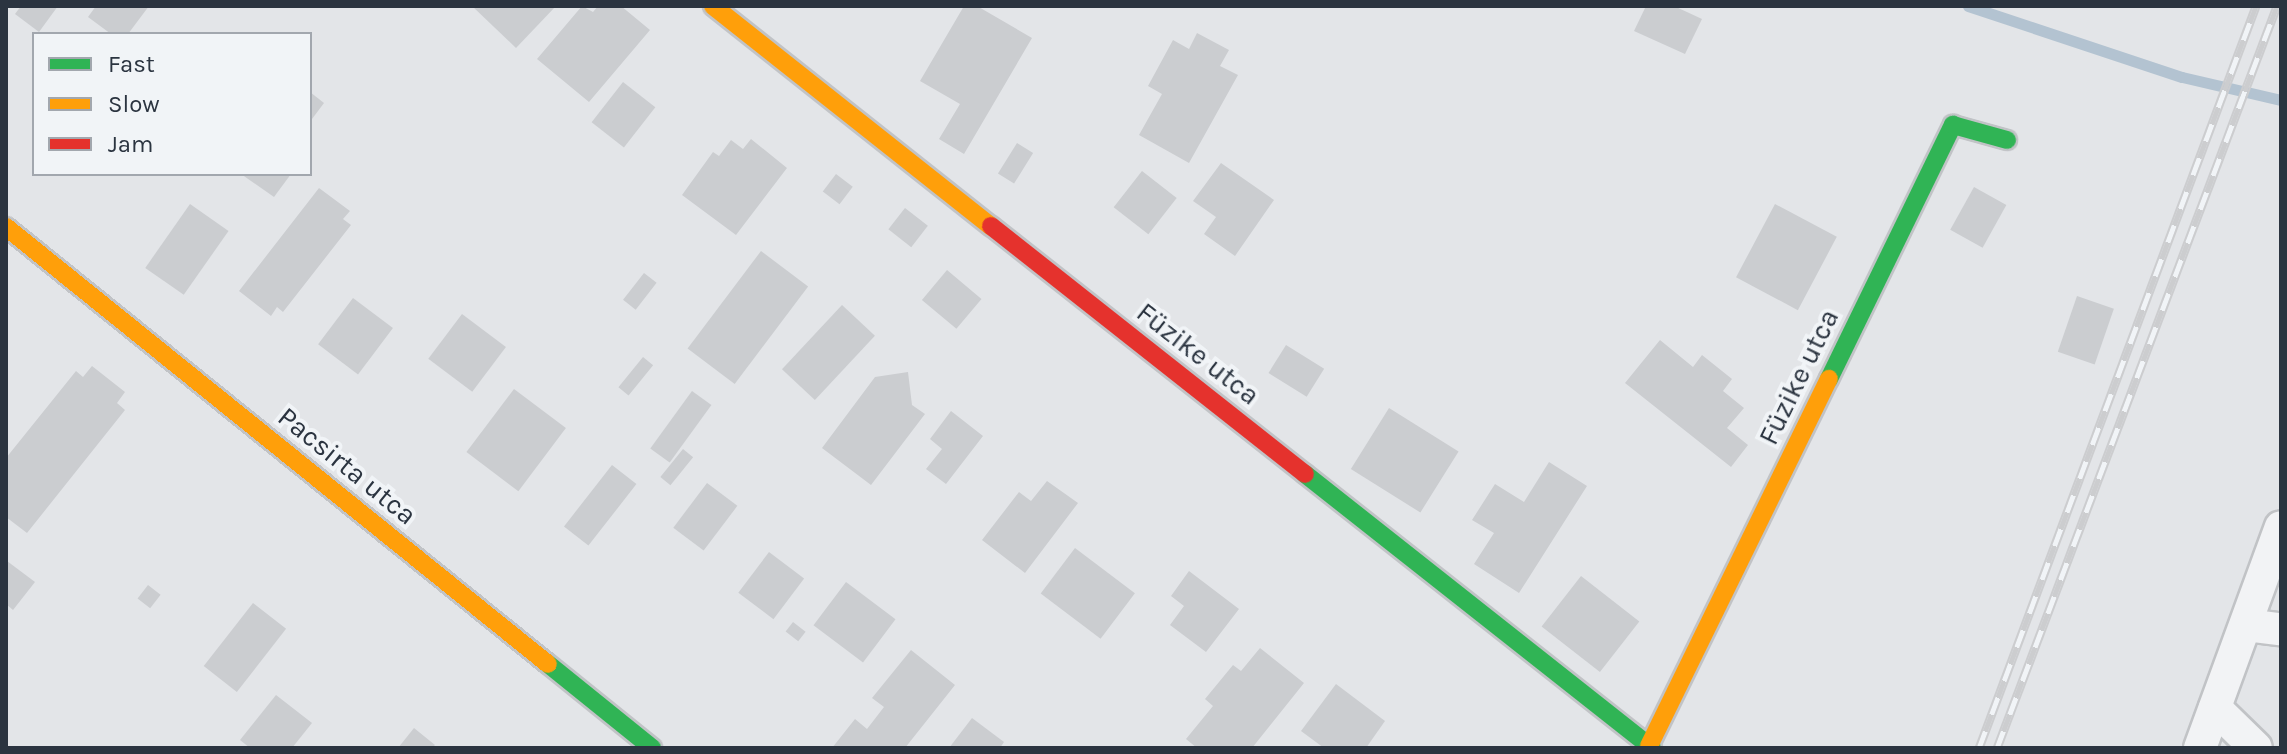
<!DOCTYPE html>
<html>
<head>
<meta charset="utf-8">
<style>
  body { margin:0 }
  #map { position:relative; width:2287px; height:754px; overflow:hidden; background:#e3e5e8; font-family:Karla,sans-serif }
  div>[style] { position:absolute }
  .stream>* { height:11px; margin:-5.5px; padding:0 5.5px; transform-origin:5.5px; border-radius:5.5px; background:#b3c3d1 }
  .building>* { inset:0; background:#cbcdd0; transform-origin:0 0 }
  .roads { filter:drop-shadow(2px 0 #c1c3c6) drop-shadow(-2px 0 #c1c3c6) drop-shadow(0 2px #c1c3c6) drop-shadow(0 -2px #c1c3c6) }
  .street>* { height:32px; margin:-16px; padding:0 16px; transform-origin:16px; border-radius:16px; background:#f2f3f5 }
  .fast>* { height:18px; margin:-9px; padding:0 9px; transform-origin:9px; border-radius:9px; background:#30b455 }
  .slow>* { height:18px; margin:-9px; padding:0 9px; transform-origin:9px; border-radius:9px; background:#ff9f0a }
  .jam>* { height:18px; margin:-9px; padding:0 9px; transform-origin:9px; border-radius:9px; background:#e5322d }
  .rail>* { height:9px; margin-top:-4.5px; transform-origin:0; background:repeating-linear-gradient(90deg,#f1f4f7 0 18px,#cccdcf 0 36px); box-sizing:border-box; border-block:2px solid #cccdcf }
  span { translate:-50% -50%; white-space:nowrap; text-align:center; line-height:1.15; -webkit-text-stroke:8px #f1f4f7; paint-order:stroke }
  .street-label { font-size:28px; color:#2b3440 }
  .frame { position:absolute; inset:0; border:8px solid #2b3440; pointer-events:none }
  .legend { position:absolute; left:32px; top:32px; width:280px; height:144px; box-sizing:border-box; background:#f1f4f7; border:2px solid #a2a7ae; margin:0; padding:10px 14px; list-style:none; font-size:24px; color:#2b3440 }
  .legend li { display:flex; align-items:center; gap:16px; height:40px }
  .legend b { width:40px; border:2px solid #a2a7ae }
</style>
</head>
<body>
<div id="map">
  <div class="stream">
    <div style="left:1968px;top:6px;width:225px;rotate:18.4deg"></div>
    <div style="left:2182px;top:77px;width:102px;rotate:13.1deg"></div>
  </div>
  <div class="building">
    <div style="clip-path:polygon(21px 6px,58px 6px,39px 32px,15px 14px)"></div>
    <div style="clip-path:polygon(96px 6px,149px 6px,128px 34px,111px 34px,88px 17px)"></div>
    <div style="clip-path:polygon(472px 6px,556px 6px,516px 48px)"></div>
    <div style="clip-path:polygon(582px 6px,593px 12px,598px 6px,621px 6px,650px 30px,589px 102px,537px 59px)"></div>
    <div style="clip-path:polygon(964px 6px,977px 6px,1032px 38px,964px 154px,939px 139px,960px 104px,920px 81px)"></div>
    <div style="clip-path:polygon(1646px 6px,1674px 6px,1702px 19px,1685px 54px,1634px 31px)"></div>
    <div style="clip-path:polygon(1197px 33px,1229px 50px,1220px 66px,1238px 75px,1189px 163px,1139px 135px,1162px 94px,1148px 86px,1173px 40px,1189px 49px)"></div>
    <div style="left:623px;top:82px;width:41px;height:51px;rotate:38deg"></div>
    <div style="clip-path:polygon(310px 92px,324px 103px,312px 119px,310px 117px)"></div>
    <div style="clip-path:polygon(751px 139px,787px 168px,736px 235px,682px 195px,713px 152px,719px 156px,731px 140px,743px 149px)"></div>
    <div style="left:1017px;top:143px;width:19px;height:36px;rotate:32deg"></div>
    <div style="clip-path:polygon(1221px 163px,1274px 200px,1235px 256px,1204px 234px,1216px 217px,1193px 201px)"></div>
    <div style="left:1142px;top:171px;width:44px;height:46px;rotate:38deg"></div>
    <div style="clip-path:polygon(241px 174px,291px 174px,274px 197px)"></div>
    <div style="left:836px;top:174px;width:21px;height:22px;rotate:37deg"></div>
    <div style="left:1974px;top:187px;width:37px;height:49px;rotate:29deg"></div>
    <div style="clip-path:polygon(319px 188px,350px 211px,343px 219px,351px 225px,283px 312px,277px 307px,271px 316px,239px 291px)"></div>
    <div style="left:190px;top:204px;width:47px;height:78px;rotate:35deg"></div>
    <div style="left:1775px;top:204px;width:70px;height:83px;rotate:28deg"></div>
    <div style="left:905px;top:208px;width:29px;height:27px;rotate:38deg"></div>
    <div style="left:761px;top:251px;width:59px;height:122px;rotate:37deg"></div>
    <div style="left:947px;top:270px;width:45px;height:39px;rotate:40deg"></div>
    <div style="left:644px;top:273px;width:16px;height:34px;rotate:38deg"></div>
    <div style="left:2077px;top:296px;width:39px;height:59px;rotate:19deg"></div>
    <div style="left:353px;top:298px;width:50px;height:58px;rotate:37deg"></div>
    <div style="left:842px;top:305px;width:45px;height:88px;rotate:43deg"></div>
    <div style="left:462px;top:314px;width:55px;height:56px;rotate:37deg"></div>
    <div style="clip-path:polygon(1660px 340px,1693px 367px,1702px 355px,1732px 379px,1723px 391px,1744px 408px,1727px 428px,1748px 445px,1731px 467px,1625px 383px)"></div>
    <div style="left:1286px;top:345px;width:45px;height:33px;rotate:32deg"></div>
    <div style="left:643px;top:357px;width:13px;height:39px;rotate:39deg"></div>
    <div style="clip-path:polygon(92px 366px,125px 392px,117px 403px,125px 410px,27px 533px,6px 517px,6px 458px,76px 371px,83px 377px)"></div>
    <div style="clip-path:polygon(908px 372px,912px 405px,925px 414px,871px 485px,822px 448px,875px 377px)"></div>
    <div style="left:514px;top:389px;width:65px;height:79px;rotate:37deg"></div>
    <div style="left:692px;top:391px;width:24px;height:71px;rotate:36deg"></div>
    <div style="left:1389px;top:408px;width:82px;height:72px;rotate:32deg"></div>
    <div style="clip-path:polygon(951px 411px,983px 436px,946px 484px,926px 469px,942px 449px,930px 439px)"></div>
    <div style="left:683px;top:449px;width:13px;height:36px;rotate:39deg"></div>
    <div style="clip-path:polygon(1549px 462px,1587px 486px,1519px 593px,1474px 564px,1494px 533px,1472px 520px,1495px 484px,1524px 502px)"></div>
    <div style="left:612px;top:465px;width:31px;height:78px;rotate:38deg"></div>
    <div style="clip-path:polygon(1047px 481px,1078px 503px,1025px 573px,982px 540px,1019px 492px,1031px 501px)"></div>
    <div style="left:707px;top:483px;width:38px;height:56px;rotate:37deg"></div>
    <div style="left:1075px;top:548px;width:75px;height:57px;rotate:37deg"></div>
    <div style="left:769px;top:552px;width:44px;height:51px;rotate:37deg"></div>
    <div style="clip-path:polygon(7px 561px,35px 582px,13px 610px,6px 604px)"></div>
    <div style="clip-path:polygon(1189px 571px,1239px 609px,1206px 652px,1170px 625px,1184px 606px,1171px 596px)"></div>
    <div style="left:1581px;top:576px;width:74px;height:64px;rotate:38deg"></div>
    <div style="left:846px;top:582px;width:62px;height:54px;rotate:37deg"></div>
    <div style="left:148px;top:585px;width:16px;height:17px;rotate:38deg"></div>
    <div style="left:253px;top:603px;width:42px;height:80px;rotate:38deg"></div>
    <div style="left:793px;top:622px;width:16px;height:12px;rotate:38deg"></div>
    <div style="clip-path:polygon(1260px 648px,1304px 683px,1252px 748px,1197px 748px,1186px 739px,1213px 706px,1205px 699px,1233px 665px,1241px 671px)"></div>
    <div style="clip-path:polygon(911px 650px,955px 685px,905px 748px,832px 748px,855px 719px,867px 729px,884px 707px,872px 698px)"></div>
    <div style="clip-path:polygon(1336px 684px,1385px 721px,1366px 748px,1324px 748px,1301px 731px)"></div>
    <div style="clip-path:polygon(276px 695px,312px 723px,292px 748px,250px 748px,240px 740px)"></div>
    <div style="clip-path:polygon(972px 718px,1004px 742px,1000px 748px,949px 748px)"></div>
    <div style="clip-path:polygon(414px 728px,435px 745px,432px 748px,398px 748px)"></div>
  </div>
  <div class="roads">
    <div class="street">
      <div style="left:2246px;top:625px;width:35px;rotate:7deg"></div>
      <div style="left:2215px;top:708px;width:57px;rotate:44.3deg"></div>
      <div style="left:2200px;top:748px;width:235px;rotate:-69.9deg"></div>
    </div>
    <div class="fast">
      <div style="left:1829px;top:379px;width:283px;rotate:-64deg"></div>
      <div style="left:1953px;top:125px;width:56px;rotate:15.5deg"></div>
      <div style="left:1305px;top:474px;width:442px;rotate:38.3deg"></div>
      <div style="left:548px;top:664px;width:134px;rotate:38.9deg"></div>
    </div>
    <div class="slow">
      <div style="left:713px;top:6px;width:355px;rotate:38.4deg"></div>
      <div style="left:6px;top:227px;width:696px;rotate:38.88deg"></div>
      <div style="left:1649px;top:746px;width:409px;rotate:-63.9deg"></div>
    </div>
    <div class="jam">
      <div style="left:991px;top:226px;width:400px;rotate:38.3deg"></div>
    </div>
  </div>
  <div class="rail">
    <div style="left:1979px;top:748px;width:792px;rotate:-69.53deg"></div>
    <div style="left:1997px;top:748px;width:793px;rotate:-69.33deg"></div>
  </div>
  <div class="street-label">
    <span style="left:1198px;top:354px;rotate:38deg">Füzike utca</span>
    <span style="left:1799px;top:377px;rotate:-64deg">Füzike utca</span>
    <span style="left:347px;top:466px;rotate:39deg">Pacsirta utca</span>
  </div>
  <div class="frame"></div>
  <ul class="legend">
  <li><b style="height:10px;background:#30b455"></b>Fast</li>
  <li><b style="height:10px;background:#ff9f0a"></b>Slow</li>
  <li><b style="height:10px;background:#e5322d"></b>Jam</li>
  </ul>
</div>
</body>
</html>
